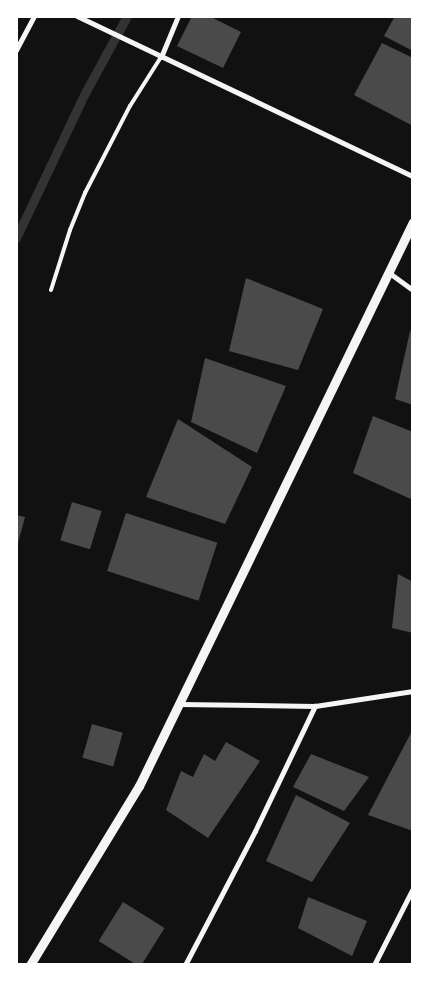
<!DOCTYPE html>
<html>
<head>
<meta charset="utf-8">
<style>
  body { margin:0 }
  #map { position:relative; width:429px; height:981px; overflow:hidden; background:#111; font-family:Literata,serif }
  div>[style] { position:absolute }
  .stream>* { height:9px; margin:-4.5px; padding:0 4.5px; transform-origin:4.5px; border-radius:4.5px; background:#333 }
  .building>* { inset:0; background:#4a4a4a; transform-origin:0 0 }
  .service>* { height:4px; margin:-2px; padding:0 2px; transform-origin:2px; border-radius:2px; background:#f5f5f5 }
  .minor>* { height:5px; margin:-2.5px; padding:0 2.5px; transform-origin:2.5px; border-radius:2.5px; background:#f5f5f5 }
  .tertiary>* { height:9px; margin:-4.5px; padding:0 4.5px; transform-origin:4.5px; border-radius:4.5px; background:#f5f5f5 }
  span { translate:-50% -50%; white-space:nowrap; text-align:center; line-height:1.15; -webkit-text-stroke:5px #fff; paint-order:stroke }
  .frame { position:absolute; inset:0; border:18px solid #fff; pointer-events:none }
</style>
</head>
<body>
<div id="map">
  <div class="stream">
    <div style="left:16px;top:238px;width:161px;rotate:-64.6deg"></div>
    <div style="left:85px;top:93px;width:88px;rotate:-61.4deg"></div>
  </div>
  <div class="building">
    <div style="clip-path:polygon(192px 16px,209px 16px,241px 32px,223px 68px,177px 46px)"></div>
    <div style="clip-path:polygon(395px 16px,413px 16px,413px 51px,384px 36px)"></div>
    <div style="clip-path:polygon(382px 43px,413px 58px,413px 126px,354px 95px)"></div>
    <div style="clip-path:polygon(246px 278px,323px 309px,298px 370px,229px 351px)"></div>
    <div style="clip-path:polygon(410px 331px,413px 333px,413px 405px,395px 399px)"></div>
    <div style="clip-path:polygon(205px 358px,286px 386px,257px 453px,191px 422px)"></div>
    <div style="clip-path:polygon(373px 416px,413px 432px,413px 500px,353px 473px)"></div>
    <div style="clip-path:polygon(178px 419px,252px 467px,225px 524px,146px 497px)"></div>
    <div style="left:72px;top:502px;width:31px;height:40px;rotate:17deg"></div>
    <div style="left:126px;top:513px;width:96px;height:61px;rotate:18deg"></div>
    <div style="clip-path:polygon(16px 515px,25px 517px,17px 547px,16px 547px)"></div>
    <div style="clip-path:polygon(398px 574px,413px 582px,413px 633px,392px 628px)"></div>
    <div style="left:92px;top:724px;width:32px;height:35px;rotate:16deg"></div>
    <div style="clip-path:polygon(413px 729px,413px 831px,368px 815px)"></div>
    <div style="clip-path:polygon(226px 742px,260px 761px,208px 838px,166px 810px,181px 771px,193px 777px,204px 754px,215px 761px)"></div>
    <div style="clip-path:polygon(311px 754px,369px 777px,344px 811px,293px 787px)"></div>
    <div style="clip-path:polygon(296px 795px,350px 823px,312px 882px,266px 861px)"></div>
    <div style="clip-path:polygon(308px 897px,367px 921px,352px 956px,298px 928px)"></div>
    <div style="left:123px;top:902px;width:49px;height:46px;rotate:32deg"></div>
  </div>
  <div class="service">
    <div style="left:51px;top:290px;width:63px;rotate:-72.4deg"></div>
    <div style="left:70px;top:230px;width:40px;rotate:-68deg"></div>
    <div style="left:85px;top:193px;width:98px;rotate:-62.7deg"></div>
    <div style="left:130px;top:106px;width:58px;rotate:-57.7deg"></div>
  </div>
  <div class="minor">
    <div style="left:77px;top:16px;width:372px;rotate:25.5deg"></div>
    <div style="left:16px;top:50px;width:38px;rotate:-62deg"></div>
    <div style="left:161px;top:57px;width:44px;rotate:-67.5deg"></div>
    <div style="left:388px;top:272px;width:31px;rotate:36deg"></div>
    <div style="left:179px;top:704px;width:136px;rotate:0.8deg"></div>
    <div style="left:315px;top:706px;width:99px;rotate:-8.7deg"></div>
    <div style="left:185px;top:965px;width:151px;rotate:-62.4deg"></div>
    <div style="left:255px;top:831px;width:139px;rotate:-64.4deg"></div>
    <div style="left:374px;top:965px;width:86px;rotate:-63.1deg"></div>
  </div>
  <div class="tertiary">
    <div style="left:30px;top:965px;width:210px;rotate:-58.7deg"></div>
    <div style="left:139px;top:786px;width:627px;rotate:-64.09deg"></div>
  </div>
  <div class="frame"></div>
</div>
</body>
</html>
